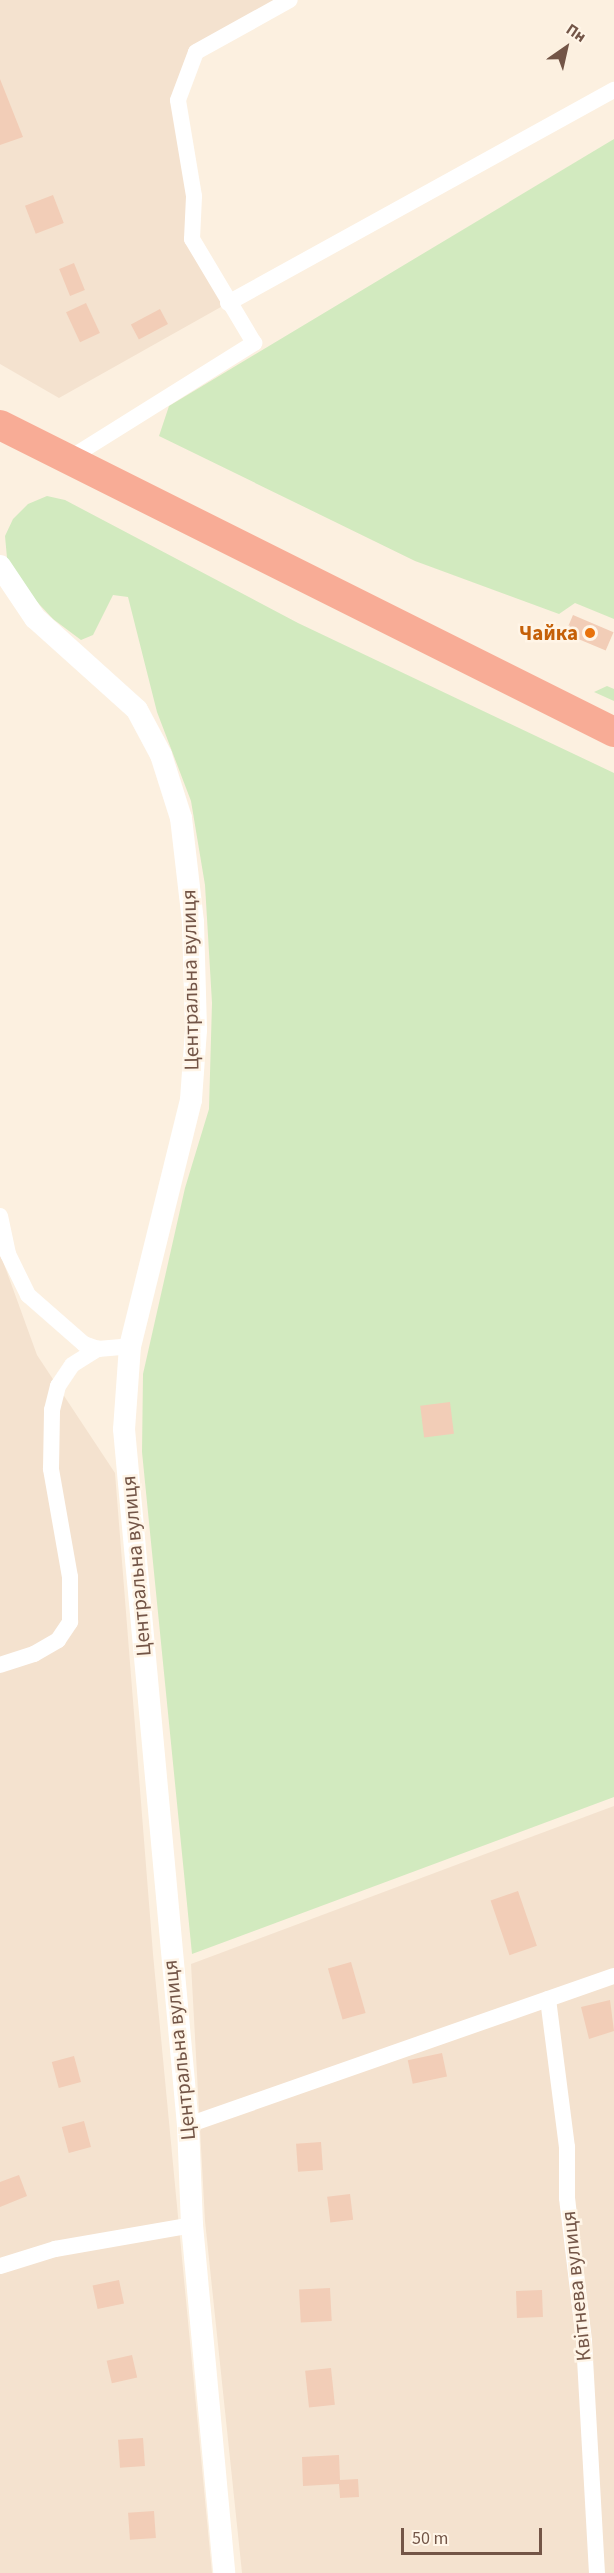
<!DOCTYPE html>
<html>
<head>
<meta charset="utf-8">
<style>
  body { margin:0 }
  #map { position:relative; width:614px; height:2573px; overflow:hidden; background:#fcf0e0; font-family:"Source Sans 3",sans-serif }
  div>[style] { position:absolute }
  .residential>* { inset:0; background:#f4e2cf }
  .green>* { inset:0; background:#d2eabf }
  .building>* { inset:0; background:#f2cdb7; transform-origin:0 0 }
  .street>* { height:16px; margin:-8px; padding:0 8px; transform-origin:8px; border-radius:8px; background:#fff }
  .secondary>* { height:22px; margin:-11px; padding:0 11px; transform-origin:11px; border-radius:11px; background:#fff }
  .highway>* { height:30px; margin:-15px; padding:0 15px; transform-origin:15px; border-radius:15px; background:#f8ac96 }
  .dots>* { width:16px; height:16px; translate:-50% -50%; box-sizing:border-box; border:3px solid #fff5e7; border-radius:50% }
  span { translate:-50% -50%; white-space:nowrap; text-align:center; line-height:1.15; -webkit-text-stroke:5px #fff5e7; paint-order:stroke }
  .food-label { font-size:21px; color:#c56008; font-weight:700 }
  .right { translate:-100% -50%; text-align:right }
  .street-label { font-size:21px; color:#735547 }
  .north { position:absolute; left:536px; top:18px; width:60px; height:60px; -webkit-text-stroke:4px #fff5e7; paint-order:stroke; rotate:34deg; font-size:16px; font-weight:700; line-height:24px; text-align:center; color:#735547 }
  .north::after { content:''; display:block; margin:auto; width:21px; height:27px; background:#735547; clip-path:polygon(50% 0,100% 100%,50% 72%,0 100%) }
  .scale { position:absolute; left:401px; top:2528px; width:141px; height:27px; box-sizing:border-box; border:3px solid #735547; border-top:0; padding-left:8px; font-size:18px; line-height:21px; white-space:nowrap; color:#735547; -webkit-text-stroke:4px #fff5e7; paint-order:stroke }
</style>
</head>
<body>
<div id="map">
  <div class="residential">
    <div style="clip-path:polygon(0 0,290px 0,196px 52px,178px 100px,192px 239px,228px 303px,59px 398px,0 364px)"></div>
    <div style="clip-path:polygon(0 1253px,37px 1355px,115px 1473px,153px 1954px,212px 2573px,0 2573px)"></div>
    <div style="clip-path:polygon(614px 1806px,614px 2573px,242px 2573px,205px 2221px,191px 1964px)"></div>
  </div>
  <div class="green">
    <div style="clip-path:polygon(614px 139px,614px 619px,575px 603px,559px 614px,415px 561px,159px 436px,169px 406px)"></div>
    <div style="clip-path:polygon(47px 496px,65px 500px,298px 623px,614px 773px,614px 1797px,192px 1954px,142px 1452px,143px 1374px,185px 1188px,209px 1109px,212px 1003px,205px 885px,191px 801px,157px 712px,128px 597px,113px 595px,93px 635px,81px 640px,53px 619px,25px 589px,7px 558px,5px 536px,13px 519px,28px 504px)"></div>
    <div style="clip-path:polygon(607px 686px,614px 689px,614px 701px,594px 692px)"></div>
  </div>
  <div class="building">
    <div style="clip-path:polygon(0 79px,23px 137px,0 145px)"></div>
    <div style="left:53px;top:195px;width:30px;height:30px;rotate:69deg"></div>
    <div style="left:74px;top:263px;width:29px;height:16px;rotate:68deg"></div>
    <div style="left:86px;top:303px;width:33px;height:22px;rotate:65deg"></div>
    <div style="left:160px;top:309px;width:17px;height:33px;rotate:62deg"></div>
    <div style="left:573px;top:615px;width:44px;height:20px;rotate:23deg"></div>
    <div style="left:450px;top:1402px;width:32px;height:30px;rotate:83deg"></div>
    <div style="left:518px;top:1891px;width:58px;height:29px;rotate:71deg"></div>
    <div style="left:351px;top:1962px;width:53px;height:24px;rotate:74deg"></div>
    <div style="clip-path:polygon(610px 2000px,614px 2031px,589px 2039px,581px 2007px)"></div>
    <div style="left:442px;top:2053px;width:24px;height:35px;rotate:78deg"></div>
    <div style="left:74px;top:2056px;width:27px;height:23px;rotate:75deg"></div>
    <div style="left:84px;top:2121px;width:27px;height:23px;rotate:75deg"></div>
    <div style="left:321px;top:2142px;width:28px;height:25px;rotate:86deg"></div>
    <div style="clip-path:polygon(19px 2175px,27px 2196px,0 2207px,0 2182px)"></div>
    <div style="left:350px;top:2194px;width:26px;height:23px;rotate:83deg"></div>
    <div style="left:119px;top:2280px;width:24px;height:27px;rotate:78deg"></div>
    <div style="left:330px;top:2288px;width:33px;height:31px;rotate:87deg"></div>
    <div style="left:542px;top:2290px;width:27px;height:26px;rotate:88deg"></div>
    <div style="left:132px;top:2355px;width:23px;height:26px;rotate:77deg"></div>
    <div style="left:331px;top:2368px;width:37px;height:26px;rotate:84deg"></div>
    <div style="left:143px;top:2438px;width:28px;height:25px;rotate:86deg"></div>
    <div style="clip-path:polygon(339px 2455px,340px 2480px,358px 2479px,359px 2497px,340px 2498px,339px 2484px,303px 2486px,302px 2457px)"></div>
    <div style="left:154px;top:2511px;width:27px;height:26px;rotate:86deg"></div>
  </div>
  <div class="street">
    <div style="left:228px;top:303px;width:441px;rotate:-28.9deg"></div>
    <div style="left:67px;top:460px;width:221px;rotate:-32deg"></div>
    <div style="left:254px;top:343px;width:121px;rotate:-120.8deg"></div>
    <div style="left:192px;top:239px;width:43px;rotate:-87.3deg"></div>
    <div style="left:194px;top:196px;width:97px;rotate:-99.5deg"></div>
    <div style="left:178px;top:100px;width:51px;rotate:-69.4deg"></div>
    <div style="left:196px;top:52px;width:107px;rotate:-29deg"></div>
    <div style="left:0;top:1216px;width:39px;rotate:78deg"></div>
    <div style="left:8px;top:1254px;width:46px;rotate:64deg"></div>
    <div style="left:28px;top:1295px;width:74px;rotate:41.2deg"></div>
    <div style="left:84px;top:1344px;width:15px;rotate:20deg"></div>
    <div style="left:0;top:1665px;width:36px;rotate:-18deg"></div>
    <div style="left:34px;top:1654px;width:28px;rotate:-30deg"></div>
    <div style="left:58px;top:1640px;width:22px;rotate:-56deg"></div>
    <div style="left:70px;top:1622px;width:45px;rotate:-90deg"></div>
    <div style="left:70px;top:1577px;width:110px;rotate:-100deg"></div>
    <div style="left:51px;top:1469px;width:59px;rotate:-89deg"></div>
    <div style="left:52px;top:1410px;width:25px;rotate:-76deg"></div>
    <div style="left:58px;top:1386px;width:25px;rotate:-56deg"></div>
    <div style="left:72px;top:1365px;width:31px;rotate:-32deg"></div>
    <div style="left:98px;top:1349px;width:32px;rotate:-5deg"></div>
    <div style="left:548px;top:1999px;width:149px;rotate:82.7deg"></div>
    <div style="left:567px;top:2147px;width:51px;rotate:90deg"></div>
    <div style="left:567px;top:2198px;width:144px;rotate:83.2deg"></div>
    <div style="left:584px;top:2341px;width:232px;rotate:86.8deg"></div>
    <div style="left:188px;top:2125px;width:451px;rotate:-19.3deg"></div>
    <div style="left:0;top:2266px;width:58px;rotate:-17.2deg"></div>
    <div style="left:55px;top:2249px;width:139px;rotate:-9.9deg"></div>
  </div>
  <div class="secondary">
    <div style="left:0;top:566px;width:63px;rotate:56.1deg"></div>
    <div style="left:35px;top:618px;width:137px;rotate:42deg"></div>
    <div style="left:137px;top:710px;width:51px;rotate:61.9deg"></div>
    <div style="left:161px;top:755px;width:66px;rotate:72.4deg"></div>
    <div style="left:181px;top:818px;width:105px;rotate:83.4deg"></div>
    <div style="left:193px;top:922px;width:108px;rotate:88.4deg"></div>
    <div style="left:196px;top:1030px;width:70px;rotate:94.1deg"></div>
    <div style="left:191px;top:1100px;width:253px;rotate:103.9deg"></div>
    <div style="left:130px;top:1346px;width:83px;rotate:94.1deg"></div>
    <div style="left:124px;top:1429px;width:699px;rotate:84.75deg"></div>
    <div style="left:188px;top:2125px;width:100px;rotate:87.7deg"></div>
    <div style="left:192px;top:2225px;width:349px;rotate:84.7deg"></div>
  </div>
  <div class="highway">
    <div style="left:0;top:425px;width:686px;rotate:26.57deg"></div>
  </div>
  <div class="dots">
    <div style="left:590px;top:633px;background:#e8710a"></div>
  </div>
  <div class="food-label">
    <span class="right" style="left:578px;top:633px">Чайка</span>
  </div>
  <div class="street-label">
    <span style="left:190px;top:980px;rotate:-91deg">Центральна вулиця</span>
    <span style="left:136px;top:1566px;rotate:-95deg">Центральна вулиця</span>
    <span style="left:179px;top:2050px;rotate:-96deg">Центральна вулиця</span>
    <span style="left:576px;top:2286px;rotate:-96deg">Квітнева вулиця</span>
  </div>
  <div class="north">Пн</div>
  <div class="scale">50 m</div>
</div>
</body>
</html>
